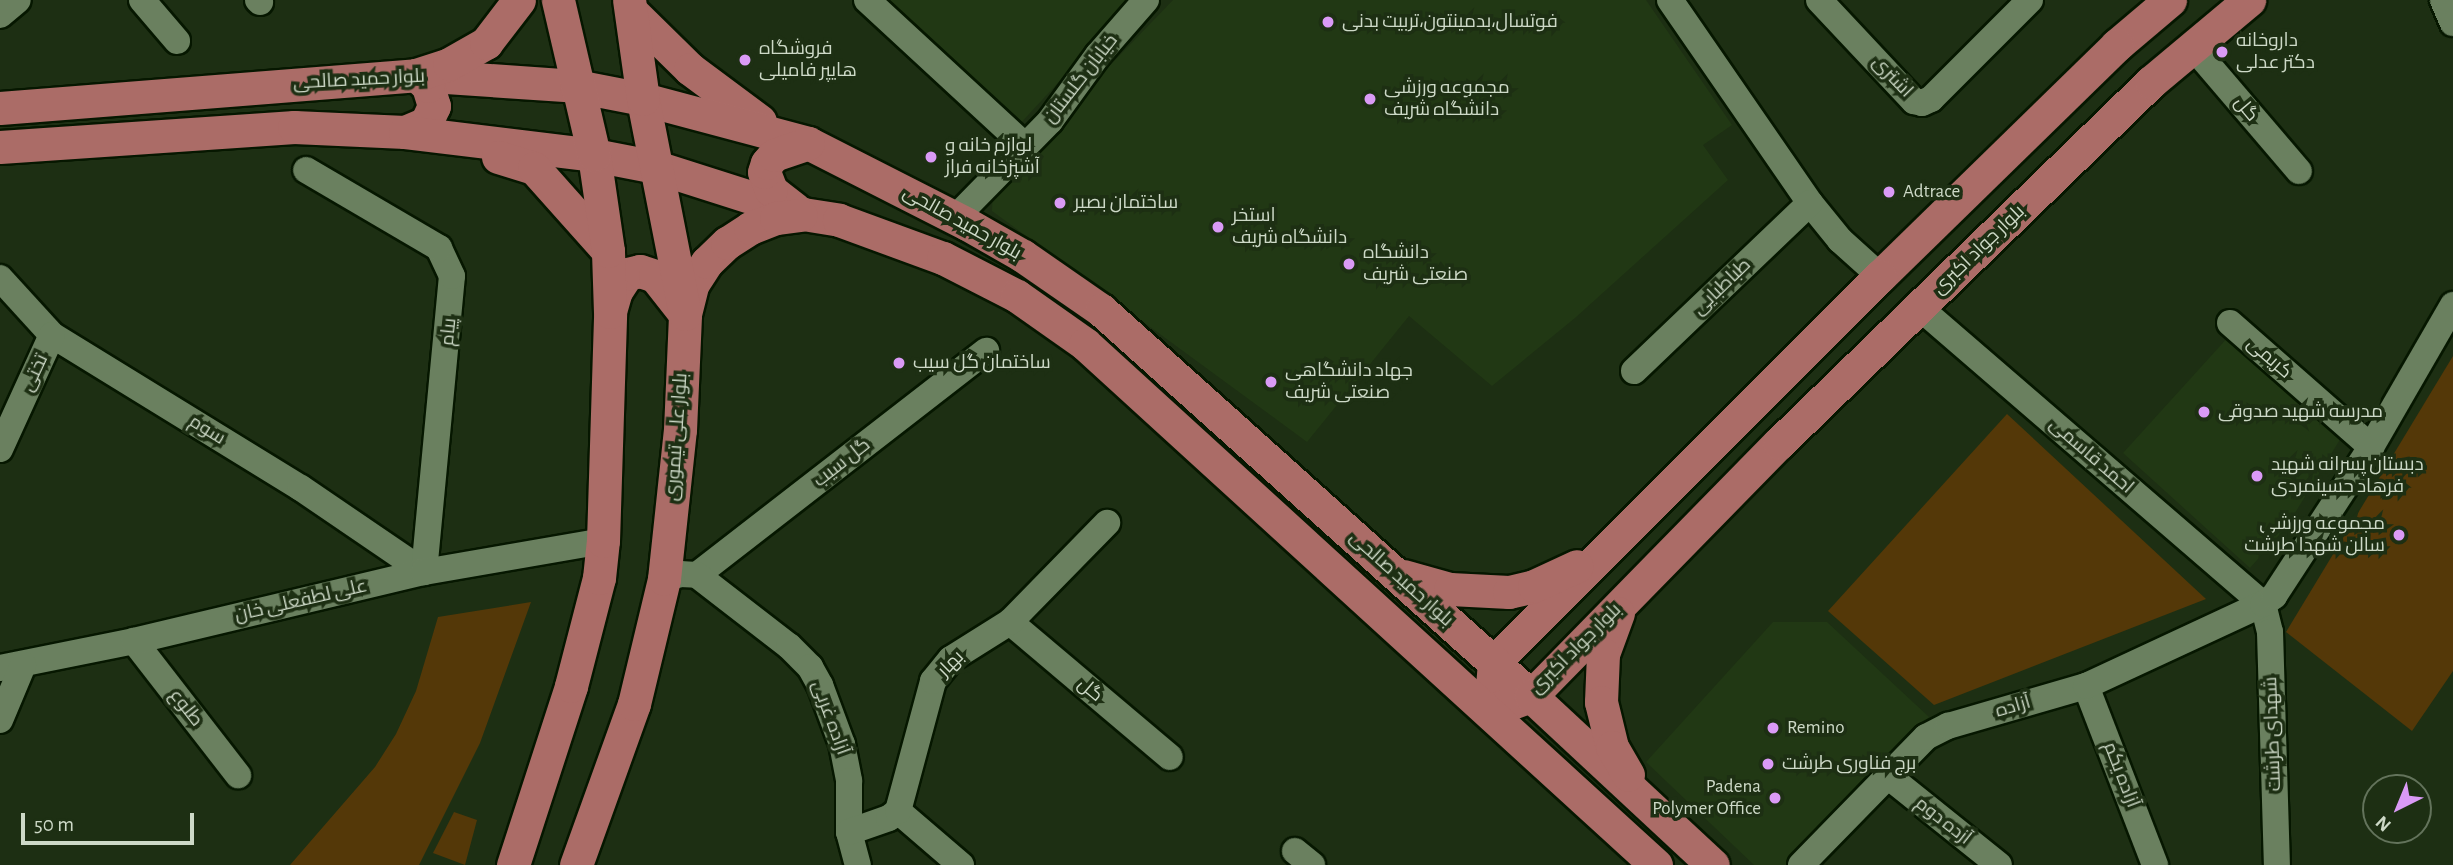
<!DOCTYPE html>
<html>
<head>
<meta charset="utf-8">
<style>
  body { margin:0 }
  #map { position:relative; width:2453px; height:865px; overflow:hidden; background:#1d2f13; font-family:"Alegreya Sans",Cairo,sans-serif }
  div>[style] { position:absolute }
  .built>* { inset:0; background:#213814 }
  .green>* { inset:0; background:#543808 }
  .roads { filter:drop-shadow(2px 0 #061700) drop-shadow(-2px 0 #061700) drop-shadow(0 2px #061700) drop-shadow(0 -2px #061700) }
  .minor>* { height:26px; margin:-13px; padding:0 13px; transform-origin:13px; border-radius:13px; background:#6a805f }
  .major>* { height:33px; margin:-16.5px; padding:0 16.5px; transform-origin:16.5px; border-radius:16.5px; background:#ab6c67 }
  .dots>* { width:19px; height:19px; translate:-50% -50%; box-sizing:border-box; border:4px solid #1d2f13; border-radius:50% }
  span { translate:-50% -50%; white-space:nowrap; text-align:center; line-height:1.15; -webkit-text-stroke:7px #1d2f13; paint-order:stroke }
  .poi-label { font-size:19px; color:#cdd9c7 }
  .left { translate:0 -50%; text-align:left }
  .right { translate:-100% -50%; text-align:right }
  .street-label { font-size:19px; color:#cdd9c7 }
  .north { position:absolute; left:2362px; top:774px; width:70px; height:70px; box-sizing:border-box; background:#1d2f13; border:2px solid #63735b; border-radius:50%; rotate:223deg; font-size:19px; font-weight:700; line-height:28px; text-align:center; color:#cdd9c7 }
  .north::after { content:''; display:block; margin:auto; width:24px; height:32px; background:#da9af6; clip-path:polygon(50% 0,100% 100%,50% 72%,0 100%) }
  .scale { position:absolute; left:21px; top:813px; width:173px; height:32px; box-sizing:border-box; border:4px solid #cdd9c7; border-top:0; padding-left:9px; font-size:21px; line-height:24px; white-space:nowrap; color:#cdd9c7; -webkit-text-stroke:5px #1d2f13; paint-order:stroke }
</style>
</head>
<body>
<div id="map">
  <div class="built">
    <div style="clip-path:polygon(876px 0,1135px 0,1017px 127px)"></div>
    <div style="clip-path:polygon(1173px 0,1646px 0,1732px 125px,1703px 145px,1728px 180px,1575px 318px,1492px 386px,1409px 316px,1307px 442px,992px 211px,993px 187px)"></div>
    <div style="clip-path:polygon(2230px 335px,2344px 433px,2287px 526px,2250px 568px,2123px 453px)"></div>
    <div style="clip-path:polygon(1773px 622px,1827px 622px,1929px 717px,1786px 865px,1754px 865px,1646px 762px)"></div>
  </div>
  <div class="green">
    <div style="clip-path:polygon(2453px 356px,2453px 671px,2412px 731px,2286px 632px)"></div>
    <div style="clip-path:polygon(2007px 414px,2206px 599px,1934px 705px,1828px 611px)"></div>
    <div style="clip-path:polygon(531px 602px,480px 743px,419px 865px,290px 865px,375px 767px,396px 734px,416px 691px,438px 617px)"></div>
    <div style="clip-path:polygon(454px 812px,477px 820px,465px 865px,433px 853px)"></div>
  </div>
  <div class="roads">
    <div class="minor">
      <div style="left:142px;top:0;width:54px;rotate:49.5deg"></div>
      <div style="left:258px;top:0;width:3px;rotate:45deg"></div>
      <div style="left:867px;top:0;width:214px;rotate:42.7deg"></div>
      <div style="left:1670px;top:0;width:247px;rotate:55.4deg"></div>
      <div style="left:1810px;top:203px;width:48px;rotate:51deg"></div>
      <div style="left:1840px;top:240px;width:54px;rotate:42deg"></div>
      <div style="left:1819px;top:0;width:139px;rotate:46.8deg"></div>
      <div style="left:1914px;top:101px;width:8px;rotate:14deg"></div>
      <div style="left:1922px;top:103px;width:10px;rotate:-24deg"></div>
      <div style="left:1931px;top:99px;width:140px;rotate:-45deg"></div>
      <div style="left:2443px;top:0;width:25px;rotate:67deg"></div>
      <div style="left:0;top:15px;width:23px;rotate:-40deg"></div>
      <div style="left:2193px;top:47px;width:163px;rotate:49.5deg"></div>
      <div style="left:955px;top:218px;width:136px;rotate:-45.6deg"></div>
      <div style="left:1050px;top:121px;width:82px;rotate:-54deg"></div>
      <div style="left:1098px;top:55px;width:73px;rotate:-48.9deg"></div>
      <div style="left:0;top:278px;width:77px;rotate:47.6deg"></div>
      <div style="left:52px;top:335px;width:292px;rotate:31.6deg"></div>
      <div style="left:301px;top:488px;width:149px;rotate:34.3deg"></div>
      <div style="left:424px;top:572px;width:297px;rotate:-84.6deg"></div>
      <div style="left:452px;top:276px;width:31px;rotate:-115deg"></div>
      <div style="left:439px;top:248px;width:154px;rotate:-149.6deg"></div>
      <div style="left:1920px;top:308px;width:453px;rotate:40.8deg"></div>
      <div style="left:2230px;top:323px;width:188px;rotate:41.3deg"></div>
      <div style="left:1634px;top:371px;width:243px;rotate:-43.7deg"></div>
      <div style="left:0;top:449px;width:125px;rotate:-65.5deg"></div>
      <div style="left:697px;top:575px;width:366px;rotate:-37.8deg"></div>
      <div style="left:664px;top:579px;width:17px;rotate:-17deg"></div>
      <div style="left:680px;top:574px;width:17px;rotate:3deg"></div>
      <div style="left:697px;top:575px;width:116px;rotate:37.7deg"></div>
      <div style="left:789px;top:646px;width:30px;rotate:45deg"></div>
      <div style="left:810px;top:667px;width:21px;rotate:61deg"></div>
      <div style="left:820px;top:685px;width:63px;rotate:69.6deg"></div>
      <div style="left:842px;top:744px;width:38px;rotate:79deg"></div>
      <div style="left:849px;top:781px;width:51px;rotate:90deg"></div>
      <div style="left:849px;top:832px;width:34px;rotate:75deg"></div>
      <div style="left:2263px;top:604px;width:29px;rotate:76deg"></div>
      <div style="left:2270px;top:632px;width:233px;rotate:88.3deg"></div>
      <div style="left:1010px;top:622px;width:209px;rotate:40.2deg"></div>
      <div style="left:134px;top:641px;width:170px;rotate:52.2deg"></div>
      <div style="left:0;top:668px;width:137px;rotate:-11.4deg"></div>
      <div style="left:134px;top:641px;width:298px;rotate:-13.4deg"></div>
      <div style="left:424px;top:572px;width:182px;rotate:-9.8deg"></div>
      <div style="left:2086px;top:686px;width:192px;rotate:68.9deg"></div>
      <div style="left:0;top:720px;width:60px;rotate:-67.3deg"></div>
      <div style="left:1888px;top:776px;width:142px;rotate:38.7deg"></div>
      <div style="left:898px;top:811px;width:83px;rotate:40.6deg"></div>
      <div style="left:849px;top:832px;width:42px;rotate:-19.3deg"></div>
      <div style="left:889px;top:818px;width:11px;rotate:-38deg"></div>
      <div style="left:898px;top:811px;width:135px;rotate:-74.9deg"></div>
      <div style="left:933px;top:681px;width:28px;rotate:-51deg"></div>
      <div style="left:951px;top:659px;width:70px;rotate:-32.1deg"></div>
      <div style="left:1010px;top:622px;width:139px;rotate:-45.6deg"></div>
      <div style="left:1295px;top:851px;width:22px;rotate:39deg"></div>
      <div style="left:1801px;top:865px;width:179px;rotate:-45.7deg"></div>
      <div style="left:1926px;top:737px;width:25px;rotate:-27deg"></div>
      <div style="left:1948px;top:726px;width:144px;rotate:-16.2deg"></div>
      <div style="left:2086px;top:686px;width:195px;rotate:-24.9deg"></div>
      <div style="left:2263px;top:604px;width:14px;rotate:-36deg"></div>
      <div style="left:2274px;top:596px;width:178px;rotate:-56.9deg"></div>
      <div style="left:2371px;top:447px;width:164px;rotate:-60deg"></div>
    </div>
    <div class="major">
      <div style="left:2170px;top:0;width:70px;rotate:139.7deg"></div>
      <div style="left:2117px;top:45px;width:331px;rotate:135.7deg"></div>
      <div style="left:1880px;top:276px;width:546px;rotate:135deg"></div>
      <div style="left:1494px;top:662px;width:49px;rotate:94.7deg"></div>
      <div style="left:1490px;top:711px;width:44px;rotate:-20.1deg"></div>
      <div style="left:1531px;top:696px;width:354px;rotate:-45.6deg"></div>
      <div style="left:1779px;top:443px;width:518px;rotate:-44.14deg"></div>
      <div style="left:2151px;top:82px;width:128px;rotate:-39.9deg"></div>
      <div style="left:632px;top:12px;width:81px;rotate:44.5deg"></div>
      <div style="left:690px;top:69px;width:87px;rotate:36.6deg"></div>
      <div style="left:0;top:108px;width:417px;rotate:-4.5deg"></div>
      <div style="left:416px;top:75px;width:160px;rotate:3.9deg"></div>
      <div style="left:576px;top:86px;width:68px;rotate:11deg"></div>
      <div style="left:643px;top:99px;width:171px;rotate:14.9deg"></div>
      <div style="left:808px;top:143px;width:178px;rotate:27deg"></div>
      <div style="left:967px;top:224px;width:64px;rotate:29.7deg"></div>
      <div style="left:1023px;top:256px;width:95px;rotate:34.7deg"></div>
      <div style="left:1101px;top:310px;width:578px;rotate:41.91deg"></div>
      <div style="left:1531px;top:696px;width:248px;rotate:42.9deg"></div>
      <div style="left:405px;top:132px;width:23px;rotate:-23deg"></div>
      <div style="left:426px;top:123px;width:19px;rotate:-65deg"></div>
      <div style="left:434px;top:106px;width:21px;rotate:-107deg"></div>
      <div style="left:428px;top:86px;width:16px;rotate:-137deg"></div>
      <div style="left:416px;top:75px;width:35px;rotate:-18deg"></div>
      <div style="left:449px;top:64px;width:43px;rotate:-29.6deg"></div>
      <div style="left:486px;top:43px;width:54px;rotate:-52.5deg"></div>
      <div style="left:0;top:147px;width:295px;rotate:-3.9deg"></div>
      <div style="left:294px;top:127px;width:111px;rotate:2.6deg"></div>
      <div style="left:405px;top:132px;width:190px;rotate:6.9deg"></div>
      <div style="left:594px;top:155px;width:63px;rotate:11deg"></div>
      <div style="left:656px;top:167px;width:154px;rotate:17.7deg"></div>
      <div style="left:803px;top:214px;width:36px;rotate:9deg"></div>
      <div style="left:839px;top:220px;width:111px;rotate:20.1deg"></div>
      <div style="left:943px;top:258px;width:83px;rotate:27.2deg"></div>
      <div style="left:1017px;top:296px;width:83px;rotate:35.2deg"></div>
      <div style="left:1085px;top:344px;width:773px;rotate:42.38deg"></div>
      <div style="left:498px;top:157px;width:38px;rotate:17deg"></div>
      <div style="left:534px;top:168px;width:111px;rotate:48.3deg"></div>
      <div style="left:795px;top:209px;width:31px;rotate:-142deg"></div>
      <div style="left:771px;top:190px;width:19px;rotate:-111deg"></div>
      <div style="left:764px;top:172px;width:9px;rotate:-72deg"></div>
      <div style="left:767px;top:163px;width:11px;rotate:-49deg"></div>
      <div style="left:774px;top:155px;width:36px;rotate:-19deg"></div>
      <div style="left:611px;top:308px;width:18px;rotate:-74deg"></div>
      <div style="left:616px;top:291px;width:20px;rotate:-57deg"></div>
      <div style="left:627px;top:274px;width:13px;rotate:-13deg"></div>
      <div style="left:640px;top:271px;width:16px;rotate:18deg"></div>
      <div style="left:655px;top:276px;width:42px;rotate:51.8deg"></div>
      <div style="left:685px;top:314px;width:30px;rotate:-76deg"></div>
      <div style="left:692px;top:285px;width:27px;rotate:-57deg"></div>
      <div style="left:707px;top:262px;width:28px;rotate:-44deg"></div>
      <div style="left:727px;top:243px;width:27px;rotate:-33deg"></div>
      <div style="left:750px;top:228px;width:28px;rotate:-21deg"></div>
      <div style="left:776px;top:218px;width:25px;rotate:-7deg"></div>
      <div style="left:1403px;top:576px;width:49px;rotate:15.5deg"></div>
      <div style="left:1450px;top:589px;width:59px;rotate:2.9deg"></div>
      <div style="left:1509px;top:592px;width:26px;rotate:-13deg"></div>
      <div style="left:1534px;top:586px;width:47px;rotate:-24.9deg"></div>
      <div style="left:1618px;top:613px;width:44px;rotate:110.1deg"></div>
      <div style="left:1603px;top:654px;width:48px;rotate:92.4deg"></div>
      <div style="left:1601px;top:702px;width:46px;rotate:76.3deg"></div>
      <div style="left:1612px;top:747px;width:32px;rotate:60deg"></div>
      <div style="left:513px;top:865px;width:188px;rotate:-72deg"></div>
      <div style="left:571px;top:686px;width:112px;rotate:-75.5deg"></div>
      <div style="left:599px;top:578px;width:37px;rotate:-84deg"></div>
      <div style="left:603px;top:541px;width:229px;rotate:-88.2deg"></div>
      <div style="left:610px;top:312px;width:61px;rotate:-91.9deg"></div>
      <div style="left:608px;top:251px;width:97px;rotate:-98.3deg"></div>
      <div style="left:594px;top:155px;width:159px;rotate:-103.1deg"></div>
      <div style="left:576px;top:865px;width:171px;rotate:-70.2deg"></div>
      <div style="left:634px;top:704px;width:129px;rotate:-76.5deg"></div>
      <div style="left:664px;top:579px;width:150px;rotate:-83.9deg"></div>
      <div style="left:680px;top:430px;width:116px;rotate:-87.5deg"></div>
      <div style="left:685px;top:314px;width:219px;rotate:-101.1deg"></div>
      <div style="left:643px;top:99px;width:100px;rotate:-98deg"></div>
    </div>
  </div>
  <div class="dots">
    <div style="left:1328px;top:22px;background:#da9af6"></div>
    <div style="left:2222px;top:52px;background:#da9af6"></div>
    <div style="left:745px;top:60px;background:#da9af6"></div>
    <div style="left:1370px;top:99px;background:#da9af6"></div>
    <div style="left:931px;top:157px;background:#da9af6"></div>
    <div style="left:1889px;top:192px;background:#da9af6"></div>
    <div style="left:1060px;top:203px;background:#da9af6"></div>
    <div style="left:1218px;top:227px;background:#da9af6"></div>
    <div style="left:1349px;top:264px;background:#da9af6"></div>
    <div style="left:899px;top:363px;background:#da9af6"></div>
    <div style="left:1271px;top:382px;background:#da9af6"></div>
    <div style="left:2204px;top:412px;background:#da9af6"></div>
    <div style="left:2257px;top:476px;background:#da9af6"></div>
    <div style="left:2399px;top:535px;background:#da9af6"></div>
    <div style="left:1773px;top:728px;background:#da9af6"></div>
    <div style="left:1768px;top:764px;background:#da9af6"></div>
    <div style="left:1775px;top:798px;background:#da9af6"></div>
  </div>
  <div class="poi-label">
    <span class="left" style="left:1342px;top:22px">فوتسال،بدمینتون،تربیت بدنی</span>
    <span class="left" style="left:2236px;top:52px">داروخانه<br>دکتر عدلی</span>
    <span class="left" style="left:759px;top:60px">فروشگاه<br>هایپر فامیلی</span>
    <span class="left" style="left:1384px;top:99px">مجموعه ورزشی<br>دانشگاه شریف</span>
    <span class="left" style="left:945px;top:157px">لوازم خانه و<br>آشپزخانه فراز</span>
    <span class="left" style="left:1903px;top:192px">Adtrace</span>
    <span class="left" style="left:1074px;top:203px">ساختمان بصیر</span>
    <span class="left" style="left:1232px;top:227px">استخر<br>دانشگاه شریف</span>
    <span class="left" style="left:1363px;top:264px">دانشگاه<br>صنعتی شریف</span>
    <span class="left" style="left:913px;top:363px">ساختمان گل سیب</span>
    <span class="left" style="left:1285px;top:382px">جهاد دانشگاهی<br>صنعتی شریف</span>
    <span class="left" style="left:2218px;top:412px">مدرسه شهید صدوقی</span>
    <span class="left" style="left:2271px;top:476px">دبستان پسرانه شهيد<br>فرهاد حسينمردی</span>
    <span class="right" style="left:2385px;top:535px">مجموعه ورزشی<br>سالن شهدا طرشت</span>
    <span class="left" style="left:1787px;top:728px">Remino</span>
    <span class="left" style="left:1782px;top:764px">برج فناوری طرشت</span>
    <span class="right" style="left:1761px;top:798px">Padena<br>Polymer Office</span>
  </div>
  <div class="street-label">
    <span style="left:1892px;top:77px;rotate:46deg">اشتری</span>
    <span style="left:1081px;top:79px;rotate:-52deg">خیابان گلستان</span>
    <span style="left:359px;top:80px;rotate:-3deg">بلوار حمید صالحی</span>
    <span style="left:2246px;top:109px;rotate:50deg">گل</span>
    <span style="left:962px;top:223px;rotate:29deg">بلوار حمید صالحی</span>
    <span style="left:1979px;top:250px;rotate:-44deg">بلوار جواد اکبری</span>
    <span style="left:1722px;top:287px;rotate:-44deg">طباطبایی</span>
    <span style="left:449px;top:332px;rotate:-84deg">پیام</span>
    <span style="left:2269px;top:358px;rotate:41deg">کریمی</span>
    <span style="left:35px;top:373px;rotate:-65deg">تختی</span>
    <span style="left:207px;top:430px;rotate:32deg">سوم</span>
    <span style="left:677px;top:437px;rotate:-86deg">بلوار علی تیموری</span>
    <span style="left:2091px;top:456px;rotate:41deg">احمد قاسمی</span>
    <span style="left:842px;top:463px;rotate:-38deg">گل سیب</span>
    <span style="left:1401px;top:579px;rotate:42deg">بلوار حمید صالحی</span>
    <span style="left:301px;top:601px;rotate:-13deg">علی لطفعلی خان</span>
    <span style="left:1576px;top:649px;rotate:-45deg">بلوار جواد اکبری</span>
    <span style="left:951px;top:664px;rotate:-45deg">بهار</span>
    <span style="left:1090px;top:690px;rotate:40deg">گل</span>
    <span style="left:2013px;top:707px;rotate:-16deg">آزاده</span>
    <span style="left:186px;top:708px;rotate:52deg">طلوع</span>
    <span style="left:830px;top:718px;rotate:70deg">آزاده غربی</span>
    <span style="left:2273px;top:734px;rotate:-92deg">شهدای طرشت</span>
    <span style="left:2121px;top:775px;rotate:69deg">آزاده یکم</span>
    <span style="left:1943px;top:821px;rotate:38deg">آزده دوم</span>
  </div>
  <div class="north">N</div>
  <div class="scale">50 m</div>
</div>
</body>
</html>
